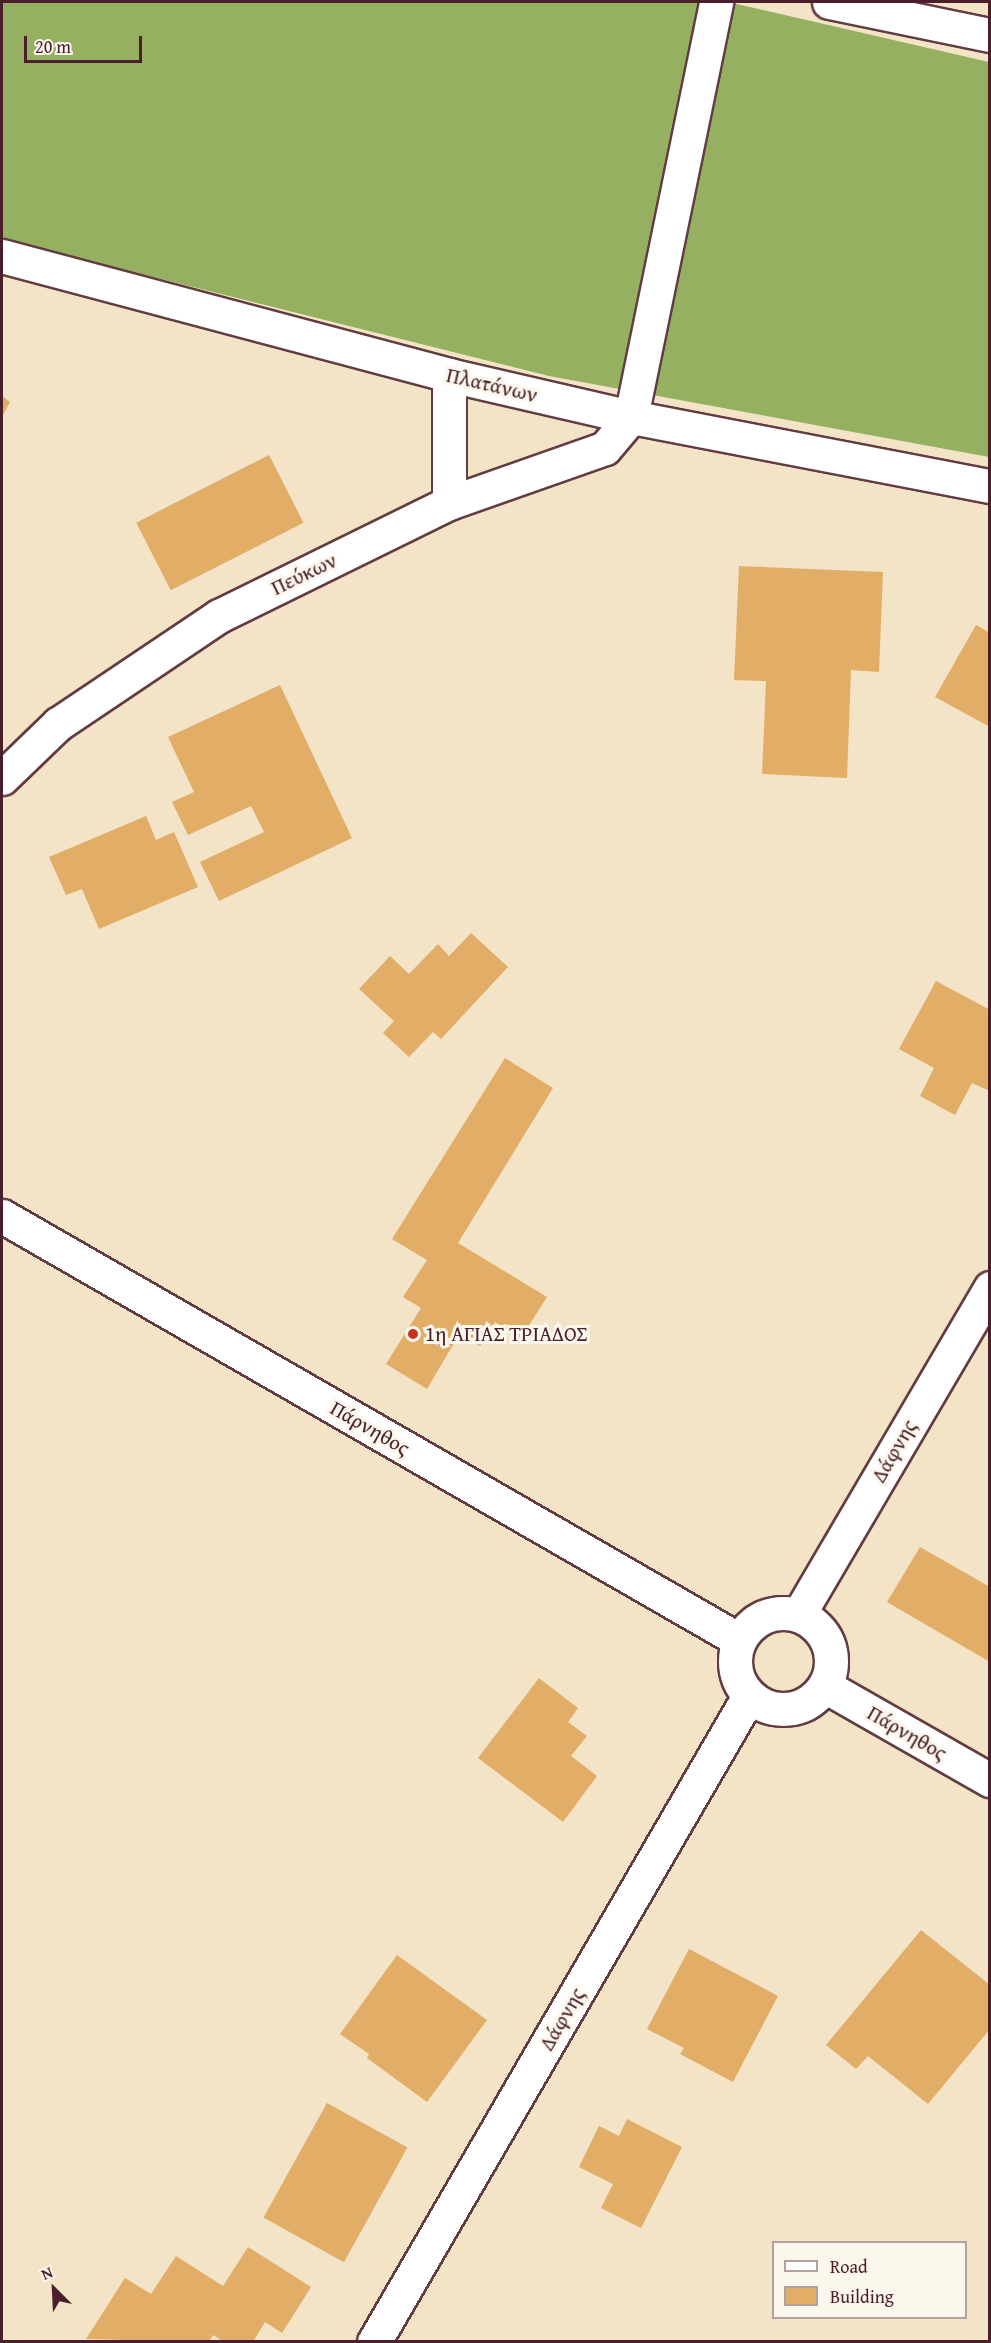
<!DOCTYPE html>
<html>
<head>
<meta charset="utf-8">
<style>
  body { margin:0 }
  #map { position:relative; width:991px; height:2343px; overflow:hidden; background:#f3e3c7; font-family:"Gentium Book Plus",serif }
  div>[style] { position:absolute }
  .forest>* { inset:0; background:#96b062 }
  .building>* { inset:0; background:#e1ad67; transform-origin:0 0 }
  .roads { filter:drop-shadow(2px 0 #633c42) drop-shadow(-2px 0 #633c42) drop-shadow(0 2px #633c42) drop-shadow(0 -2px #633c42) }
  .street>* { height:33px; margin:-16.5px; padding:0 16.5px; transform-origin:16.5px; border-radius:16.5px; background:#fff }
  .secondary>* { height:33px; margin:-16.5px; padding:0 16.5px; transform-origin:16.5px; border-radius:16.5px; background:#fff }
  .secondary>.ring { margin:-16.5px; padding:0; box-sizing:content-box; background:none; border:33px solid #fff; border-radius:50% }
  .dots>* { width:16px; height:16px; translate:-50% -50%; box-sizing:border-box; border:3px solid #fbf7ec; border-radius:50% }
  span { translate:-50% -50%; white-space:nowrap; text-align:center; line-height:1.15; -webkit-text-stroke:6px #fbf7ec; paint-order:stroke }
  .street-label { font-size:21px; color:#4a1f2b }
  .poi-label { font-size:21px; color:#4a1f2b }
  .left { translate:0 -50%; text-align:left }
  .frame { position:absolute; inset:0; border:3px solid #4a1f2b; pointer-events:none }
  .legend { position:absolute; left:772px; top:2241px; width:195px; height:78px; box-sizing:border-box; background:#fbf7ec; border:2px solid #b4a19f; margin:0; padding:8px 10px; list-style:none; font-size:18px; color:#4a1f2b }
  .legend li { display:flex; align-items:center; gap:12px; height:30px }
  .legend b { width:30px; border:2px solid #b4a19f }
  .north { position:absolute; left:24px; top:2259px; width:60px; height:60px; -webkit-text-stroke:4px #fbf7ec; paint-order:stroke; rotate:336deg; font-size:16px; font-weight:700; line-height:24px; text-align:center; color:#4a1f2b }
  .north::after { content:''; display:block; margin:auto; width:21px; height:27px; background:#4a1f2b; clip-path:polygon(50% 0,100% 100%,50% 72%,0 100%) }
  .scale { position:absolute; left:24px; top:36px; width:118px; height:27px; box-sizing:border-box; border:3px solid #4a1f2b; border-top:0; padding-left:8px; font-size:18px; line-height:21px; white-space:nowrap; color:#4a1f2b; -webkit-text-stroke:4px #fbf7ec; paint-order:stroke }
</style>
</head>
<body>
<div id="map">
  <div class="forest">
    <div style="clip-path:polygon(2px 2px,728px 2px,989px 62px,989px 457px,549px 376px,9px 241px,2px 237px)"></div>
  </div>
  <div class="building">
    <div style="clip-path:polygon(2px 396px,10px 402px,2px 417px)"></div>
    <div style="left:269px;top:455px;width:76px;height:149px;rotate:63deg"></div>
    <div style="clip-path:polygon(739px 566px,883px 572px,879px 672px,851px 670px,847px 778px,762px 774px,766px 681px,734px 680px)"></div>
    <div style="clip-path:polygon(976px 625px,990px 633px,990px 727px,935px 697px)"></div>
    <div style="clip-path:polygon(280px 685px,352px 838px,219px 901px,200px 862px,264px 832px,251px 806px,188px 835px,172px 802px,194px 792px,168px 737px)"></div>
    <div style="clip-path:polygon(146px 816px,156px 840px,174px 832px,198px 887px,99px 929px,82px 889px,66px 895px,49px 857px)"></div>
    <div style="clip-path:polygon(471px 933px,508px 967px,441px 1039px,433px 1032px,409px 1057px,383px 1033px,394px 1021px,359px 989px,390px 956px,409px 974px,438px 944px,449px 956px)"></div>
    <div style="clip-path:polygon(936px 981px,990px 1010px,990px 1091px,972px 1083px,955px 1115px,920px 1096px,934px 1068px,899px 1049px)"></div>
    <div style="clip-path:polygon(505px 1058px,553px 1088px,458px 1243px,547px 1297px,521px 1338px,495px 1322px,480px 1346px,460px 1333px,427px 1389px,386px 1364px,421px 1308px,403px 1297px,427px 1260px,392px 1239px)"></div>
    <div style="clip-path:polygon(920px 1547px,990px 1587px,990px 1662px,887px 1602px)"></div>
    <div style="clip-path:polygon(539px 1678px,578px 1708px,568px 1722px,587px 1736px,571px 1756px,597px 1776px,563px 1822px,478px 1758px)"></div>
    <div style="clip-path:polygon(921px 1930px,990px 1985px,990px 2029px,928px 2104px,868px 2056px,856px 2069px,826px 2045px)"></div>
    <div style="clip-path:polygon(689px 1949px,778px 1996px,733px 2082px,680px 2054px,684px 2048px,647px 2029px)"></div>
    <div style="clip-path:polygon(397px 1955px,487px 2020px,427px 2102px,367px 2058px,369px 2054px,340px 2034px)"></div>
    <div style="left:327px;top:2103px;width:92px;height:131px;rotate:29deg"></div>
    <div style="clip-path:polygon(627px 2119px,682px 2147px,641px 2228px,601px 2208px,613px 2184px,579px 2167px,599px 2126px,619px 2136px)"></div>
    <div style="clip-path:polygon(248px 2247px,311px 2287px,282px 2333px,265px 2322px,253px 2342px,224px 2342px,213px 2335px,209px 2342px,86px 2339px,125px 2278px,151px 2294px,176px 2256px,223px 2286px)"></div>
  </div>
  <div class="roads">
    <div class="street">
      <div style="left:829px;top:2px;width:164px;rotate:11.6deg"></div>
      <div style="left:2px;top:256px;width:463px;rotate:14.9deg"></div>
      <div style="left:449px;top:375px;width:187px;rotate:13deg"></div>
      <div style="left:631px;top:417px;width:366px;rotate:10.9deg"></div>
      <div style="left:449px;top:375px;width:128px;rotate:90deg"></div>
      <div style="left:2px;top:778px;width:78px;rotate:-44deg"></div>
      <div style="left:58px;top:724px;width:194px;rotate:-33.9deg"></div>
      <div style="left:219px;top:616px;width:256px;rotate:-26.2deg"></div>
      <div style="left:449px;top:503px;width:165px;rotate:-19.4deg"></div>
      <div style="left:605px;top:448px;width:40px;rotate:-50deg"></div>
      <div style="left:631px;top:417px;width:424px;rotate:-78.4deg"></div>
      <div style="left:799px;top:1614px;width:378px;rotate:-59.6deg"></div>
      <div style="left:374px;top:2342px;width:747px;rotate:-59.87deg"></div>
    </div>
    <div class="secondary">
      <div style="left:2px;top:1216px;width:850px;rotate:29.91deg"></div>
      <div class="ring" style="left:735px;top:1613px;width:63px;height:63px"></div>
      <div style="left:825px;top:1686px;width:190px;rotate:29.7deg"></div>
    </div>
  </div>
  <div class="dots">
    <div style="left:413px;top:1334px;background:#c8321e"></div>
  </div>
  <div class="street-label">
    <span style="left:492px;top:385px;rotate:13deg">Πλατάνων</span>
    <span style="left:304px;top:574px;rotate:-26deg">Πεύκων</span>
    <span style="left:370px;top:1428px;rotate:30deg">Πάρνηθος</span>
    <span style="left:894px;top:1451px;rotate:-60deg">Δάφνης</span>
    <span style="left:907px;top:1733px;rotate:30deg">Πάρνηθος</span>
    <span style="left:562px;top:2019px;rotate:-60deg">Δάφνης</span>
  </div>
  <div class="poi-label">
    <span class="left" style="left:425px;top:1334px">1η ΑΓΙΑΣ ΤΡΙΑΔΟΣ</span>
  </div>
  <div class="frame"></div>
  <ul class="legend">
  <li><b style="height:8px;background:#fff"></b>Road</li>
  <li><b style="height:16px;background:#e1ad67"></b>Building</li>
  </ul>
  <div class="north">N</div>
  <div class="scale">20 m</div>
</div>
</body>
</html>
